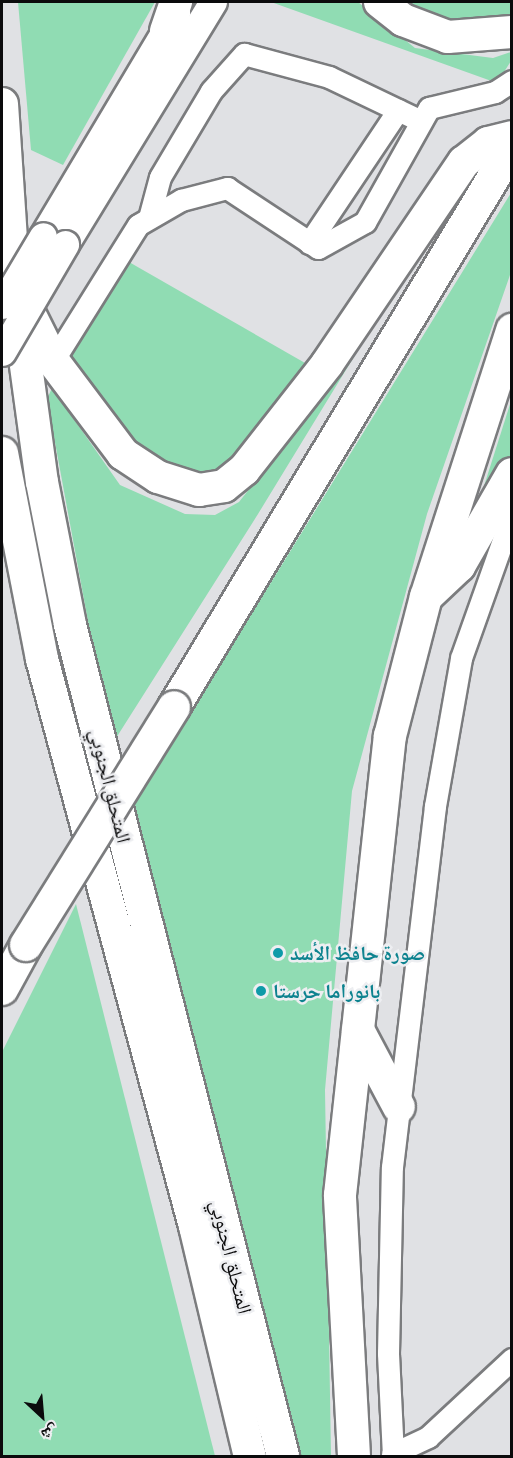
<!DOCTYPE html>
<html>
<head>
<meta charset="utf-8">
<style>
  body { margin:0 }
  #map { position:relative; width:513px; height:1458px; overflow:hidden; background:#e0e1e4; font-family:Cabin,"Noto Naskh Arabic",sans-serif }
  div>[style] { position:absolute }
  .green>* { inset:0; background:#90dcb3 }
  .roads { filter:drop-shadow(2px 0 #7b7c7e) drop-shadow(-2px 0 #7b7c7e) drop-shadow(0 2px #7b7c7e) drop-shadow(0 -2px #7b7c7e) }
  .minor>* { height:21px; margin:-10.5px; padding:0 10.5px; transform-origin:10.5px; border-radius:10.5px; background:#fff }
  .major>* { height:27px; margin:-13.5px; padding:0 13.5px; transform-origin:13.5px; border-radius:13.5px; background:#fff }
  .highway>* { height:32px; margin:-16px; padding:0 16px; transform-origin:16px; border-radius:16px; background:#fff }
  .bridges { filter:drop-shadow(2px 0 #7b7c7e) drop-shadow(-2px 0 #7b7c7e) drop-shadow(0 2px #7b7c7e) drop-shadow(0 -2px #7b7c7e) }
  .major-bridge>* { height:27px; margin:-13.5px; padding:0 13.5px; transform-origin:13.5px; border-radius:13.5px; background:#fff }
  .highway-bridge>* { height:32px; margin:-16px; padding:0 16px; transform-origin:16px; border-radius:16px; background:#fff }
  .dots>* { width:16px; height:16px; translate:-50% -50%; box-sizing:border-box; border:3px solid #edeef1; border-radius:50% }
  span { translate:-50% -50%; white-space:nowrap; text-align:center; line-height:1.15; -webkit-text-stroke:5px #edeef1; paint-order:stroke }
  .street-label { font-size:20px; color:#0b0b0c }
  .culture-label { font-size:20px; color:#0d838f; font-weight:700 }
  .left { translate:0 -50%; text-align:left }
  .frame { position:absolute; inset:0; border:3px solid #0b0b0c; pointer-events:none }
  .north { position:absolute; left:12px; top:1386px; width:60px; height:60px; -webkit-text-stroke:4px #edeef1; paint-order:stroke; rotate:154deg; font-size:16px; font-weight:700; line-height:24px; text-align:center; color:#0b0b0c }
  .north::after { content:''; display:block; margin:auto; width:21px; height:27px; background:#0b0b0c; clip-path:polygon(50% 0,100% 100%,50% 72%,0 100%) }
</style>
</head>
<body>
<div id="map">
  <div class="green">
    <div style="clip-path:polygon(18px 2px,155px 2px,63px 165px,31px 150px)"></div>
    <div style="clip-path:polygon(271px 2px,358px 2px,415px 48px,493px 58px,511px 52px,511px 61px,497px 83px)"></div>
    <div style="clip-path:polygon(393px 2px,511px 2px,511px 25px,423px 29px)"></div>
    <div style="clip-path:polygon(511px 193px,511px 272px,427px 514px,352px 791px,325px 1090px,331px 1456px,295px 1456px,129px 813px)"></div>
    <div style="clip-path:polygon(122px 258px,312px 367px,227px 478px,157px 477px,67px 363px)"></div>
    <div style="clip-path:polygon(410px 265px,258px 514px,111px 746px,47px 399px,52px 388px,120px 485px,185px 514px,215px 515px,239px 502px,293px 434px)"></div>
    <div style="clip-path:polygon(511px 401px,511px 461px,477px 508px)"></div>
    <div style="clip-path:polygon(76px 904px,215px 1456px,2px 1456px,2px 1052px)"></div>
  </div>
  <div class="roads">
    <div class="minor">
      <div style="left:149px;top:218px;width:42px;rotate:-75deg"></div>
      <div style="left:160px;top:177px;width:100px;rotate:-59.3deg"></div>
      <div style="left:211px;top:91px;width:50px;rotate:-48.3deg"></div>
      <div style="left:244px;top:54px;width:88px;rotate:15.1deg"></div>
      <div style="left:329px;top:77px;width:102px;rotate:25.6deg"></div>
      <div style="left:309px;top:243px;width:160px;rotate:-56.2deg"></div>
      <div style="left:53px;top:361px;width:160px;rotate:-58deg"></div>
      <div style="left:138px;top:225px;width:50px;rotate:-30.2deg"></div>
      <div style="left:181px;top:200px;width:48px;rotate:-14.6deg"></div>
      <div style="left:227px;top:188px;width:109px;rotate:33.4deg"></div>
      <div style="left:318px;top:248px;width:54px;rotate:-29deg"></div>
      <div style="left:365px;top:222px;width:131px;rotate:-60.7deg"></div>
      <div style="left:429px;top:108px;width:68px;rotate:-13.6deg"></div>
      <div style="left:495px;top:92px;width:20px;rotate:-33deg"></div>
      <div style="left:392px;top:1454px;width:40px;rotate:-25deg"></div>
      <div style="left:428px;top:1437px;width:115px;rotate:-42.9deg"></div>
      <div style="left:393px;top:1456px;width:103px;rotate:-92.8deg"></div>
      <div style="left:388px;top:1353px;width:186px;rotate:-88.8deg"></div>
      <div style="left:392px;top:1167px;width:364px;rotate:-83.2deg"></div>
      <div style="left:435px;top:806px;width:150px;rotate:-80deg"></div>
      <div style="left:461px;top:658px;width:152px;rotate:-70.4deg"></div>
    </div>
    <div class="major">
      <div style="left:43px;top:236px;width:260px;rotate:-59.2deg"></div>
      <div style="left:65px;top:244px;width:284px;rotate:-58.6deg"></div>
    </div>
    <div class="highway">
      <div style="left:380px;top:2px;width:29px;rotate:38deg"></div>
      <div style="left:403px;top:20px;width:48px;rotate:20.7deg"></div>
      <div style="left:448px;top:37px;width:64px;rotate:-4.5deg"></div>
      <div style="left:166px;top:31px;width:31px;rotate:-71deg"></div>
      <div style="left:2px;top:104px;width:167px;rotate:86.2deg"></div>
      <div style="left:13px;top:271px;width:213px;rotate:82.2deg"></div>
      <div style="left:42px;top:482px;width:146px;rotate:78.9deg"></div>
      <div style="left:70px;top:625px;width:858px;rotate:75.62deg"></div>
      <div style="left:28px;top:311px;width:56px;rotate:63.4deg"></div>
      <div style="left:53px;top:361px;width:116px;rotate:53deg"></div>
      <div style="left:123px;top:454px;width:42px;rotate:33.3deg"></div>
      <div style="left:158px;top:477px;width:43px;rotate:17.6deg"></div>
      <div style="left:199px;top:490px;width:25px;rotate:-9deg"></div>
      <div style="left:224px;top:486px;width:26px;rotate:-39deg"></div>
      <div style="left:244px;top:470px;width:135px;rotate:-51.9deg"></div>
      <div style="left:327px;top:364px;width:244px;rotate:-55.9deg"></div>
      <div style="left:464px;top:162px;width:31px;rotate:-38deg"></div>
      <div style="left:488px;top:143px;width:25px;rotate:-14deg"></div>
      <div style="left:2px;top:453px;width:210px;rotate:79deg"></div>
      <div style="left:42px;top:659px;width:587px;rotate:74.9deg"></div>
      <div style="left:195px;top:1226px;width:236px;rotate:76.6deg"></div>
      <div style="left:427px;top:596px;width:44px;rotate:-43.2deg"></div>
      <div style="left:459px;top:566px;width:106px;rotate:-60.1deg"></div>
      <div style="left:174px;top:707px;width:654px;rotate:-58.89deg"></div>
      <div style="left:2px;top:989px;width:50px;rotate:-61.4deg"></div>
      <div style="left:358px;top:1030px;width:87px;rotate:62deg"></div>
      <div style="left:354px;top:1456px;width:261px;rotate:-93.1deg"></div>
      <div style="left:340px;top:1195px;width:462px;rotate:-83.8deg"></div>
      <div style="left:390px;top:736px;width:144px;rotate:-75.5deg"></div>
      <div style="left:426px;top:597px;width:281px;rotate:-72.1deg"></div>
    </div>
  </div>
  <div class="bridges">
    <div class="major-bridge">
      <div style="left:2px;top:305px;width:80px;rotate:-59.3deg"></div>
      <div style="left:2px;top:352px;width:125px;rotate:-59.7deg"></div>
    </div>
    <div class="highway-bridge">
      <div style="left:26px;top:945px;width:280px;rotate:-58.1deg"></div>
    </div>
  </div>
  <div class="dots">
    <div style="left:278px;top:953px;background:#0f9aa8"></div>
    <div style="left:261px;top:991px;background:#0f9aa8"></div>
  </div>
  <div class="street-label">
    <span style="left:110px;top:786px;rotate:76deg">المتحلق الجنوبي</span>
    <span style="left:231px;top:1257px;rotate:76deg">المتحلق الجنوبي</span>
  </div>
  <div class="culture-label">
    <span class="left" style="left:290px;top:953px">صورة حافظ الأسد</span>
    <span class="left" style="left:273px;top:991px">بانوراما حرستا</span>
  </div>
  <div class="frame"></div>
  <div class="north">ش</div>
</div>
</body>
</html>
